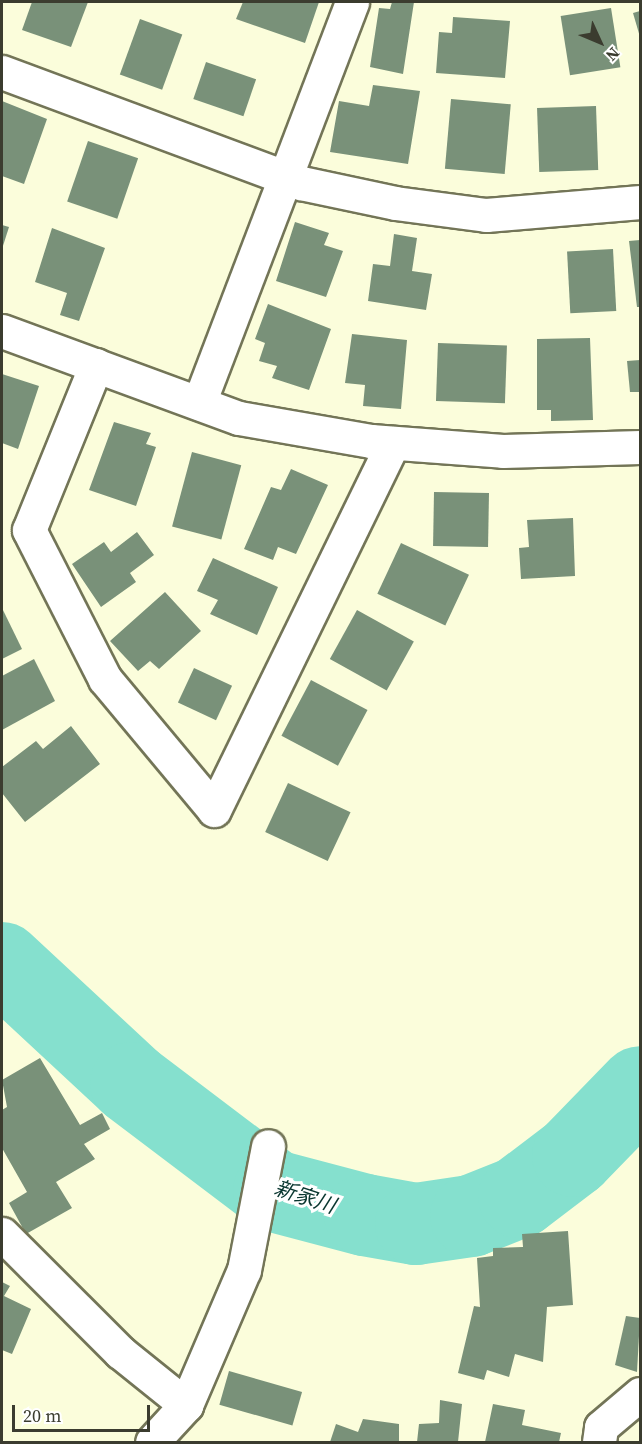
<!DOCTYPE html>
<html>
<head>
<meta charset="utf-8">
<style>
  body { margin:0 }
  #map { position:relative; width:642px; height:1444px; overflow:hidden; background:#fbfddb; font-family:"Source Serif 4","Noto Sans JP",serif }
  div>[style] { position:absolute }
  .river>* { height:82px; margin:-41px; padding:0 41px; transform-origin:41px; border-radius:41px; background:#85e0ce }
  .building>* { inset:0; background:#799179; transform-origin:0 0 }
  .roads { filter:drop-shadow(2px 0 #737557) drop-shadow(-2px 0 #737557) drop-shadow(0 2px #737557) drop-shadow(0 -2px #737557) }
  .minor>* { height:33px; margin:-16.5px; padding:0 16.5px; transform-origin:16.5px; border-radius:16.5px; background:#fff }
  span { translate:-50% -50%; white-space:nowrap; text-align:center; line-height:1.15; -webkit-text-stroke:6px #fff; paint-order:stroke }
  .water-label { font-size:21px; color:#09362f; font-style:italic }
  .frame { position:absolute; inset:0; border:3px solid #3b3c2f; pointer-events:none }
  .north { position:absolute; left:570px; top:12px; width:60px; height:60px; -webkit-text-stroke:4px #fff; paint-order:stroke; rotate:134deg; font-size:16px; font-weight:700; line-height:24px; text-align:center; color:#3b3c2f }
  .north::after { content:''; display:block; margin:auto; width:21px; height:27px; background:#3b3c2f; clip-path:polygon(50% 0,100% 100%,50% 72%,0 100%) }
  .scale { position:absolute; left:12px; top:1405px; width:138px; height:27px; box-sizing:border-box; border:3px solid #3b3c2f; border-top:0; padding-left:8px; font-size:18px; line-height:21px; white-space:nowrap; color:#3b3c2f; -webkit-text-stroke:4px #fff; paint-order:stroke }
</style>
</head>
<body>
<div id="map">
  <div class="river">
    <div style="left:2px;top:963px;width:176px;rotate:42.9deg"></div>
    <div style="left:131px;top:1083px;width:179px;rotate:37.1deg"></div>
    <div style="left:274px;top:1191px;width:94px;rotate:14.8deg"></div>
    <div style="left:365px;top:1215px;width:52px;rotate:10deg"></div>
    <div style="left:416px;top:1224px;width:56px;rotate:-8.3deg"></div>
    <div style="left:471px;top:1216px;width:52px;rotate:-21.6deg"></div>
    <div style="left:519px;top:1197px;width:68px;rotate:-37.2deg"></div>
    <div style="left:573px;top:1156px;width:96px;rotate:-45.8deg"></div>
  </div>
  <div class="building">
    <div style="clip-path:polygon(32px 2px,88px 2px,71px 47px,22px 30px)"></div>
    <div style="clip-path:polygon(243px 2px,319px 2px,305px 43px,236px 19px)"></div>
    <div style="clip-path:polygon(392px 2px,414px 2px,403px 74px,370px 67px,379px 8px,390px 9px)"></div>
    <div style="left:611px;top:8px;width:60px;height:51px;rotate:81deg"></div>
    <div style="clip-path:polygon(640px 11px,640px 37px,633px 13px)"></div>
    <div style="clip-path:polygon(453px 17px,510px 21px,505px 78px,436px 73px,439px 32px,452px 33px)"></div>
    <div style="left:140px;top:19px;width:45px;height:59px;rotate:20deg"></div>
    <div style="left:206px;top:62px;width:53px;height:39px;rotate:19deg"></div>
    <div style="clip-path:polygon(373px 85px,420px 91px,408px 164px,330px 152px,339px 101px,369px 106px)"></div>
    <div style="left:451px;top:99px;width:60px;height:70px;rotate:5deg"></div>
    <div style="clip-path:polygon(2px 101px,47px 119px,24px 184px,2px 176px)"></div>
    <div style="left:596px;top:106px;width:64px;height:59px;rotate:88deg"></div>
    <div style="left:88px;top:141px;width:53px;height:64px;rotate:19deg"></div>
    <div style="clip-path:polygon(295px 222px,329px 233px,324px 245px,343px 251px,326px 297px,276px 281px)"></div>
    <div style="clip-path:polygon(2px 225px,9px 227px,2px 249px)"></div>
    <div style="clip-path:polygon(52px 228px,105px 248px,79px 321px,60px 315px,67px 293px,35px 282px)"></div>
    <div style="clip-path:polygon(394px 234px,417px 238px,412px 271px,432px 274px,426px 310px,368px 301px,373px 264px,390px 266px)"></div>
    <div style="clip-path:polygon(640px 240px,640px 307px,637px 307px,629px 241px)"></div>
    <div style="left:613px;top:249px;width:62px;height:46px;rotate:87deg"></div>
    <div style="clip-path:polygon(268px 304px,331px 329px,309px 390px,272px 378px,277px 366px,259px 361px,265px 343px,255px 339px)"></div>
    <div style="clip-path:polygon(352px 334px,407px 340px,401px 409px,363px 406px,365px 385px,345px 383px)"></div>
    <div style="clip-path:polygon(590px 338px,593px 420px,551px 421px,551px 410px,537px 410px,537px 339px)"></div>
    <div style="left:438px;top:343px;width:69px;height:58px;rotate:2deg"></div>
    <div style="clip-path:polygon(640px 360px,640px 392px,630px 392px,627px 361px)"></div>
    <div style="clip-path:polygon(2px 374px,39px 386px,18px 449px,2px 443px)"></div>
    <div style="clip-path:polygon(114px 422px,151px 433px,146px 444px,156px 447px,136px 506px,89px 490px)"></div>
    <div style="left:192px;top:452px;width:51px;height:77px;rotate:15deg"></div>
    <div style="clip-path:polygon(291px 469px,328px 485px,296px 554px,278px 547px,273px 560px,244px 549px,271px 487px,281px 490px)"></div>
    <div style="left:434px;top:492px;width:55px;height:54px;rotate:1deg"></div>
    <div style="clip-path:polygon(573px 518px,575px 576px,521px 579px,519px 548px,529px 547px,527px 520px)"></div>
    <div style="clip-path:polygon(137px 532px,154px 555px,130px 573px,136px 582px,101px 607px,72px 564px,104px 542px,111px 552px)"></div>
    <div style="left:401px;top:543px;width:75px;height:56px;rotate:25deg"></div>
    <div style="clip-path:polygon(213px 558px,278px 587px,257px 635px,210px 614px,218px 600px,197px 591px)"></div>
    <div style="clip-path:polygon(165px 592px,201px 631px,159px 669px,150px 661px,138px 671px,110px 641px)"></div>
    <div style="clip-path:polygon(2px 608px,22px 649px,2px 659px)"></div>
    <div style="left:357px;top:610px;width:65px;height:56px;rotate:29deg"></div>
    <div style="clip-path:polygon(34px 659px,55px 701px,2px 730px,2px 676px)"></div>
    <div style="left:194px;top:668px;width:42px;height:38px;rotate:25deg"></div>
    <div style="left:311px;top:680px;width:64px;height:63px;rotate:28deg"></div>
    <div style="clip-path:polygon(71px 726px,100px 764px,25px 822px,2px 793px,2px 767px,36px 741px,43px 749px)"></div>
    <div style="left:288px;top:783px;width:69px;height:54px;rotate:25deg"></div>
    <div style="clip-path:polygon(40px 1058px,80px 1125px,102px 1113px,110px 1129px,84px 1144px,95px 1159px,56px 1182px,72px 1208px,26px 1234px,9px 1203px,27px 1192px,2px 1148px,2px 1110px,7px 1107px,2px 1080px)"></div>
    <div style="clip-path:polygon(568px 1231px,573px 1305px,547px 1307px,543px 1362px,515px 1354px,509px 1377px,487px 1370px,484px 1380px,458px 1373px,474px 1306px,480px 1307px,477px 1258px,493px 1256px,493px 1248px,523px 1247px,522px 1234px)"></div>
    <div style="clip-path:polygon(2px 1282px,10px 1286px,4px 1296px,31px 1309px,12px 1354px,2px 1350px)"></div>
    <div style="clip-path:polygon(626px 1316px,640px 1318px,637px 1372px,615px 1365px)"></div>
    <div style="left:229px;top:1371px;width:76px;height:35px;rotate:16deg"></div>
    <div style="clip-path:polygon(440px 1400px,462px 1404px,458px 1442px,417px 1442px,419px 1424px,439px 1423px)"></div>
    <div style="clip-path:polygon(493px 1404px,525px 1410px,522px 1425px,561px 1433px,559px 1442px,485px 1442px)"></div>
    <div style="clip-path:polygon(363px 1419px,399px 1424px,399px 1442px,330px 1442px,336px 1424px,358px 1432px)"></div>
  </div>
  <div class="roads">
    <div class="minor">
      <div style="left:2px;top:72px;width:319px;rotate:20.4deg"></div>
      <div style="left:301px;top:183px;width:96px;rotate:12deg"></div>
      <div style="left:395px;top:203px;width:92px;rotate:7.5deg"></div>
      <div style="left:486px;top:215px;width:155px;rotate:-4.8deg"></div>
      <div style="left:2px;top:331px;width:252px;rotate:20.2deg"></div>
      <div style="left:239px;top:418px;width:134px;rotate:9.9deg"></div>
      <div style="left:371px;top:441px;width:132px;rotate:4.3deg"></div>
      <div style="left:503px;top:451px;width:137px;rotate:-1.7deg"></div>
      <div style="left:96px;top:365px;width:178px;rotate:112.1deg"></div>
      <div style="left:29px;top:530px;width:167px;rotate:63deg"></div>
      <div style="left:105px;top:679px;width:170px;rotate:50.2deg"></div>
      <div style="left:214px;top:810px;width:408px;rotate:-64deg"></div>
      <div style="left:199px;top:403px;width:429px;rotate:-69.1deg"></div>
      <div style="left:2px;top:1234px;width:167px;rotate:45deg"></div>
      <div style="left:120px;top:1352px;width:85px;rotate:38.8deg"></div>
      <div style="left:186px;top:1405px;width:50px;rotate:132.6deg"></div>
      <div style="left:186px;top:1405px;width:147px;rotate:-66.8deg"></div>
      <div style="left:244px;top:1270px;width:126px;rotate:-79deg"></div>
      <div style="left:599px;top:1442px;width:15px;rotate:-82deg"></div>
      <div style="left:601px;top:1427px;width:51px;rotate:-40.2deg"></div>
    </div>
  </div>
  <div class="water-label">
    <span style="left:305px;top:1197px;rotate:18deg">新家川</span>
  </div>
  <div class="frame"></div>
  <div class="north">N</div>
  <div class="scale">20 m</div>
</div>
</body>
</html>
